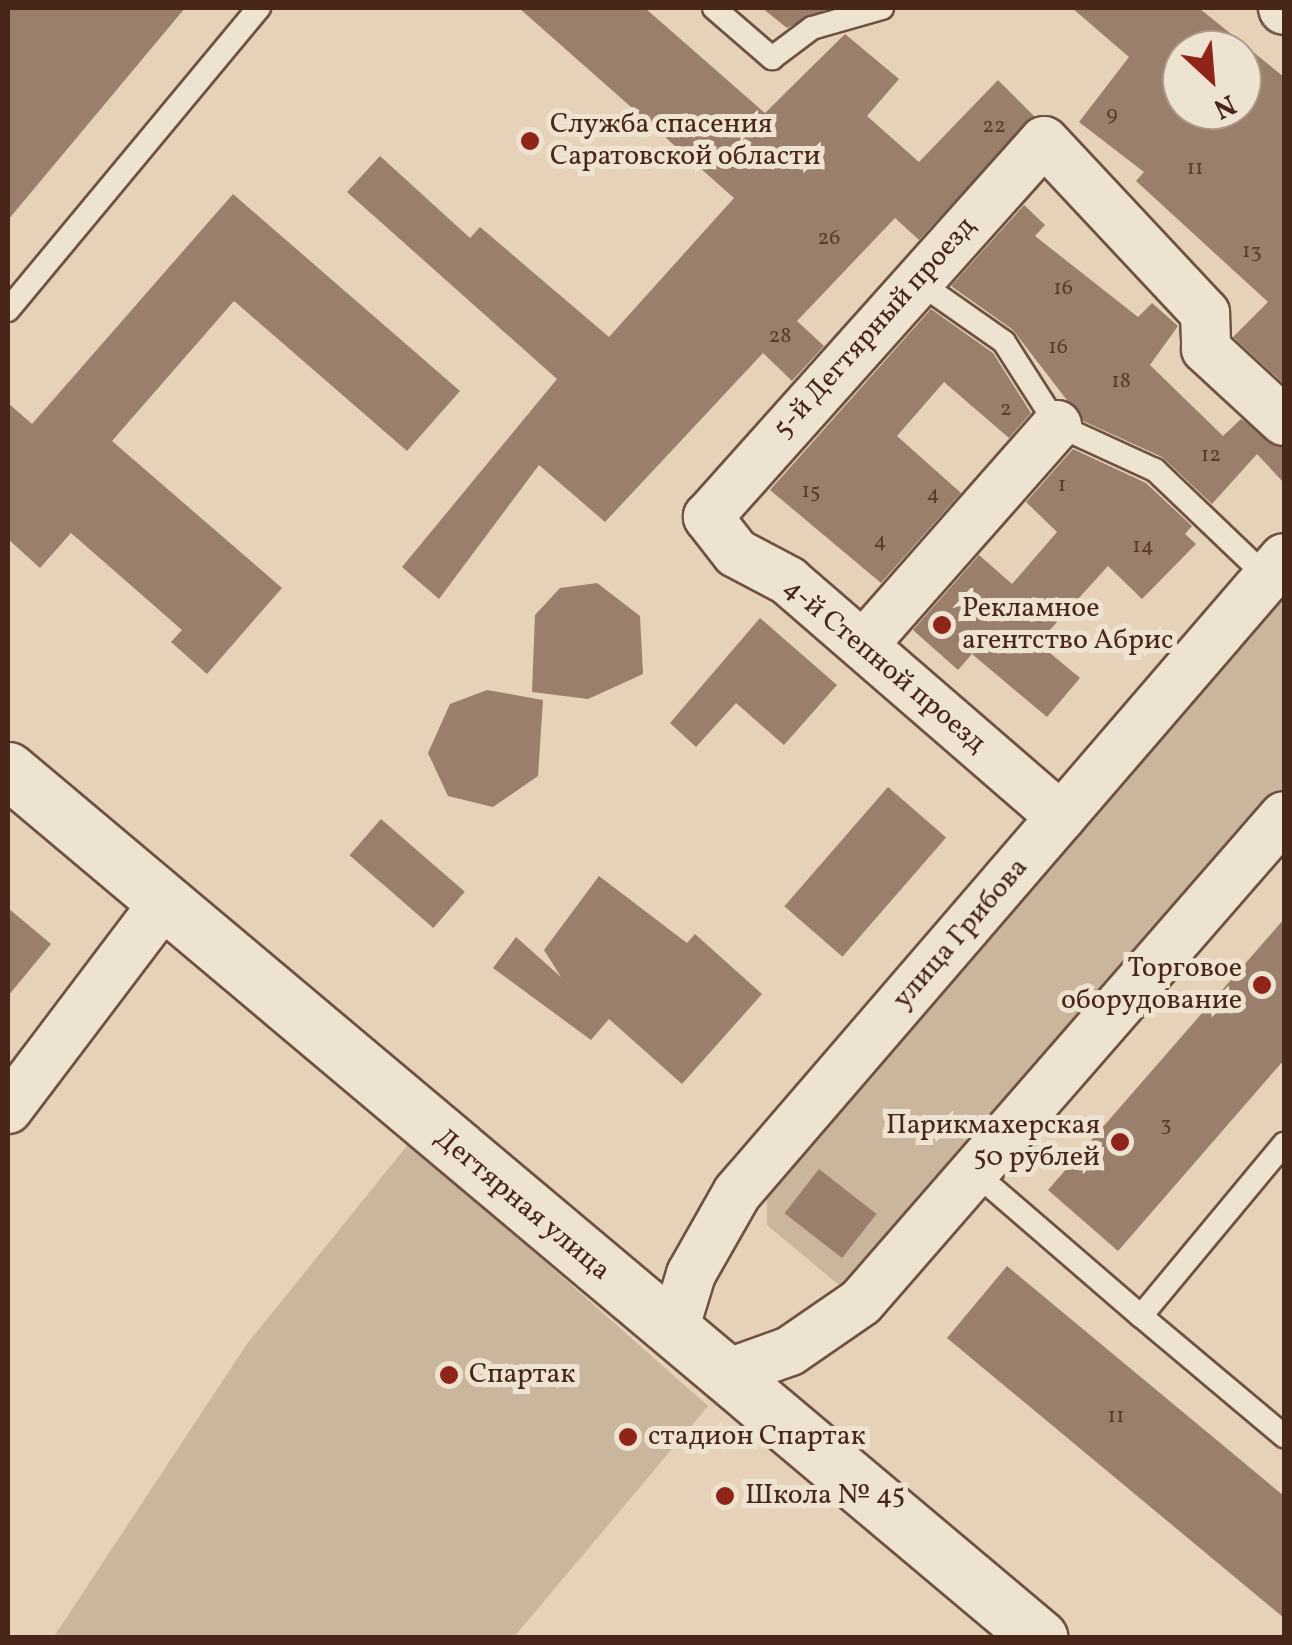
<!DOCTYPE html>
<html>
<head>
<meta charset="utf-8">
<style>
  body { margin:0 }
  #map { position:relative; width:1292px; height:1645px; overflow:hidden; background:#e5d2b8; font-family:Vollkorn,serif }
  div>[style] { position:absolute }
  .green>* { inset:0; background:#cab59d }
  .building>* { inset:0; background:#9a7f6c; transform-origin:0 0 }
  .roads { filter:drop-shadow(2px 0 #6f5142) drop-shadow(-2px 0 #6f5142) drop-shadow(0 2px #6f5142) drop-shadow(0 -2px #6f5142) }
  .lane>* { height:22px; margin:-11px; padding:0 11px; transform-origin:11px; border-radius:11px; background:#eee2d1 }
  .street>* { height:48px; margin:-24px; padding:0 24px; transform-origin:24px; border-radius:24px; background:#eee2d1 }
  .secondary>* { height:55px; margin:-27.5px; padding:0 27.5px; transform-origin:27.5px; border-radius:27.5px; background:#eee2d1 }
  .dots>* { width:28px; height:28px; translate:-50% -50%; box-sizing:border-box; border:5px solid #eee2d1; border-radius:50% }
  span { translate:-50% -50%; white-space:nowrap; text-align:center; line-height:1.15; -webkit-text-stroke:10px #eee2d1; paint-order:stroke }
  .number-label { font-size:22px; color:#5c3c2e }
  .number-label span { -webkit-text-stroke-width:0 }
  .poi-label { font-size:28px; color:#48261a }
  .left { translate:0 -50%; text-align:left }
  .right { translate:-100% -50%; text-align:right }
  .street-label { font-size:28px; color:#48261a }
  .frame { position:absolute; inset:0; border:10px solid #48261a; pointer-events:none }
  .north { position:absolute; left:1162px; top:30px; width:100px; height:100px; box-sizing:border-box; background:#eee2d1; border:2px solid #ac9788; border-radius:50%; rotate:154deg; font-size:28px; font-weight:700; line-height:40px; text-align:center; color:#48261a }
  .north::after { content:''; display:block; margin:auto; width:35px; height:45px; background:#8f2418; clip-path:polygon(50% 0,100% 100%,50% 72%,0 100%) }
</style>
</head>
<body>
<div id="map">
  <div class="green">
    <div style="clip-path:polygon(1284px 595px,1284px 793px,862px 1281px,839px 1285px,767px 1225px,767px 1197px)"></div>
    <div style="clip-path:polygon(410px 1142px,708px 1406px,514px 1637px,53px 1638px,247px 1344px)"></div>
  </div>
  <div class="building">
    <div style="clip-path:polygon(8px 8px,185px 8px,8px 220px)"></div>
    <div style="clip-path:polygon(519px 8px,645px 8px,765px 113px,845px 34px,899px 79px,867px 116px,919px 162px,998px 80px,1034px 116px,919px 240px,895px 218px,797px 321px,824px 346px,792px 381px,763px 353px,605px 522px,539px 465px,439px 599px,402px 567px,557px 379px,347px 192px,380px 156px,470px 238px,480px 227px,609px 337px,734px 198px)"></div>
    <div style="clip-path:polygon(762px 8px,829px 8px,787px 28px)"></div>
    <div style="clip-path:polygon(evenodd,1072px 8px,1199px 8px,1284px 77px,1284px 384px,1233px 337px,1268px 302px,1136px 181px,1144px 172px,1079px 122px,1129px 57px,1072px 8px,1182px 50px,1242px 50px,1242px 110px,1182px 110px,1182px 50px)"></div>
    <div style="clip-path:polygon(233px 194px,460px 391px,407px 451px,234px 301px,112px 441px,282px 588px,207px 674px,171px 642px,182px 630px,71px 533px,40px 568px,8px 539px,8px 403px,32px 424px)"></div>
    <div style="clip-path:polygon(1024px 205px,1045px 225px,1035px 236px,1138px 317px,1152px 303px,1178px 326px,1150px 365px,1223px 436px,1241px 419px,1284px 448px,1284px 483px,1257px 454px,1212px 504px,1162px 457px,1083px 421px,1013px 330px,951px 286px)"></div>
    <div style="clip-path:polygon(931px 309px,993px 353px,1031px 413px,1009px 438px,944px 382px,897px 436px,961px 493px,881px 583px,770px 490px)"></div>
    <div style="clip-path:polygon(1073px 449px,1146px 483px,1192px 526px,1185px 534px,1196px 544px,1142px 599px,1108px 566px,1038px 643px,1080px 678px,1047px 717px,972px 654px,958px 670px,913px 630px,979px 555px,1012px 584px,1057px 532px,1026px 502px)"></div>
    <div style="clip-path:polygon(597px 583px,640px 616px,643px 674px,588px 699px,532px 692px,535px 615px,560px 588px)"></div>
    <div style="clip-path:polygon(760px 618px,837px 685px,784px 745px,736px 703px,696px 747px,670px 723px)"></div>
    <div style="clip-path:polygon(487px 690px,543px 700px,538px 776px,493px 807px,448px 796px,428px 753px,450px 704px)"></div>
    <div style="left:888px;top:787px;width:77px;height:158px;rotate:41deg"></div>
    <div style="left:381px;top:819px;width:111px;height:48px;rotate:41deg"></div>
    <div style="clip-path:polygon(599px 876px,687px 943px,695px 934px,762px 994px,682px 1084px,582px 995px,609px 1019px,591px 1040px,493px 968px,516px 937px,561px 977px,544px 950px)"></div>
    <div style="clip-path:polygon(8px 908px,51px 944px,8px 996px)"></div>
    <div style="clip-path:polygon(1284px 919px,1284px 1060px,1118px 1251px,1048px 1190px)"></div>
    <div style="left:819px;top:1169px;width:73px;height:56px;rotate:38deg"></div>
    <div style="clip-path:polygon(1007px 1266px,1284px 1496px,1284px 1618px,947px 1338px)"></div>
  </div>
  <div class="roads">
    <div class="lane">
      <div style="left:714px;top:8px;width:77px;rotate:40.8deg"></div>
      <div style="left:772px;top:58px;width:50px;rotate:-36.9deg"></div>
      <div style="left:812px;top:28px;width:73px;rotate:-15.9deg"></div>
      <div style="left:917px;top:281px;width:106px;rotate:35deg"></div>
      <div style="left:1004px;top:342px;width:98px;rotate:57.4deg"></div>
      <div style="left:1057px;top:425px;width:108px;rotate:24.7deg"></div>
      <div style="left:1155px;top:470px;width:156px;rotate:43.7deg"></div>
      <div style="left:8px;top:310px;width:393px;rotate:-50.3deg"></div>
      <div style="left:974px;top:1172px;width:221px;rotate:40.8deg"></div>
      <div style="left:1141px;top:1316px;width:224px;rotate:-50.3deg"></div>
      <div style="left:1141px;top:1316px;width:187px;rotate:40deg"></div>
    </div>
    <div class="street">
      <div style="left:1283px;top:8px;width:2px;rotate:63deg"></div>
      <div style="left:864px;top:644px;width:292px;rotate:-48.6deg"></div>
      <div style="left:1061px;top:817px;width:360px;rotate:-139.1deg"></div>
      <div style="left:789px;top:581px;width:60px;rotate:-152.2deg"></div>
      <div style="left:736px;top:553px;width:46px;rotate:-127.9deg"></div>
      <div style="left:708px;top:517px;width:504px;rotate:-48.22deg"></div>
      <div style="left:1044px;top:141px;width:236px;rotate:46.9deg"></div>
      <div style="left:1205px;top:313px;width:36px;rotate:88deg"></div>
      <div style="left:1206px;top:349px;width:106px;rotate:42.7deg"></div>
      <div style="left:8px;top:1109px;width:258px;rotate:-52.9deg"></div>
      <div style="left:673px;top:1333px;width:62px;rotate:-73deg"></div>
      <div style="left:691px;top:1274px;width:93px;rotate:-60.4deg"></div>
      <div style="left:737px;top:1193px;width:838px;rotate:-49.26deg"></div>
      <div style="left:723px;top:1375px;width:71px;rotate:-19.7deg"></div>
      <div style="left:790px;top:1351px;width:86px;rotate:-34.6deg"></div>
      <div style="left:861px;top:1302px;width:644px;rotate:-48.96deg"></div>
    </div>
    <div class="secondary">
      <div style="left:8px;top:770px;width:1348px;rotate:40.07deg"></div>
    </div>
  </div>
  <div class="dots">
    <div style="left:530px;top:141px;background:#8f2418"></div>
    <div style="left:942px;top:625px;background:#8f2418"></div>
    <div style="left:1262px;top:985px;background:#8f2418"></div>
    <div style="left:1120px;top:1142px;background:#8f2418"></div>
    <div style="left:449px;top:1375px;background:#8f2418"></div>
    <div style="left:628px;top:1437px;background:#8f2418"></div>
    <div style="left:725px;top:1496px;background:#8f2418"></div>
  </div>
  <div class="number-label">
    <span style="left:1112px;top:115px">9</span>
    <span style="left:994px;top:127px">22</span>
    <span style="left:1195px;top:169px">11</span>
    <span style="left:829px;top:239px">26</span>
    <span style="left:1252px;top:252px">13</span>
    <span style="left:1063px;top:289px">16</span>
    <span style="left:780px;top:337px">28</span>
    <span style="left:1058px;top:348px">16</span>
    <span style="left:1121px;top:382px">18</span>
    <span style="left:1006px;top:410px">2</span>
    <span style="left:1211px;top:456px">12</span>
    <span style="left:1062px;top:486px">1</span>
    <span style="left:811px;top:492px">15</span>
    <span style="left:933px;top:495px">4</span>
    <span style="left:880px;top:542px">4</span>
    <span style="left:1143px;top:547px">14</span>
    <span style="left:1166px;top:1125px">3</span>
    <span style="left:1116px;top:1417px">11</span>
  </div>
  <div class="poi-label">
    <span class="left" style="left:550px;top:141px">Служба спасения<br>Саратовской области</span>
    <span class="left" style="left:962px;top:625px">Рекламное<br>агентство Абрис</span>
    <span class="right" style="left:1242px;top:985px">Торговое<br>оборудование</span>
    <span class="right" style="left:1100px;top:1142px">Парикмахерская<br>50 рублей</span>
    <span class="left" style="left:469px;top:1375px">Спартак</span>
    <span class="left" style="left:648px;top:1437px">стадион Спартак</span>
    <span class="left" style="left:745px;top:1496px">Школа № 45</span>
  </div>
  <div class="street-label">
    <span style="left:875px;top:328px;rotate:-48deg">5-й Дегтярный проезд</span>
    <span style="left:884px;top:666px;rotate:40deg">4-й Степной проезд</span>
    <span style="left:961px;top:934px;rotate:-49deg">улица Грибова</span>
    <span style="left:522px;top:1205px;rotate:40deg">Дегтярная улица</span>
  </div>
  <div class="frame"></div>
  <div class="north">N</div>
</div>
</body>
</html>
